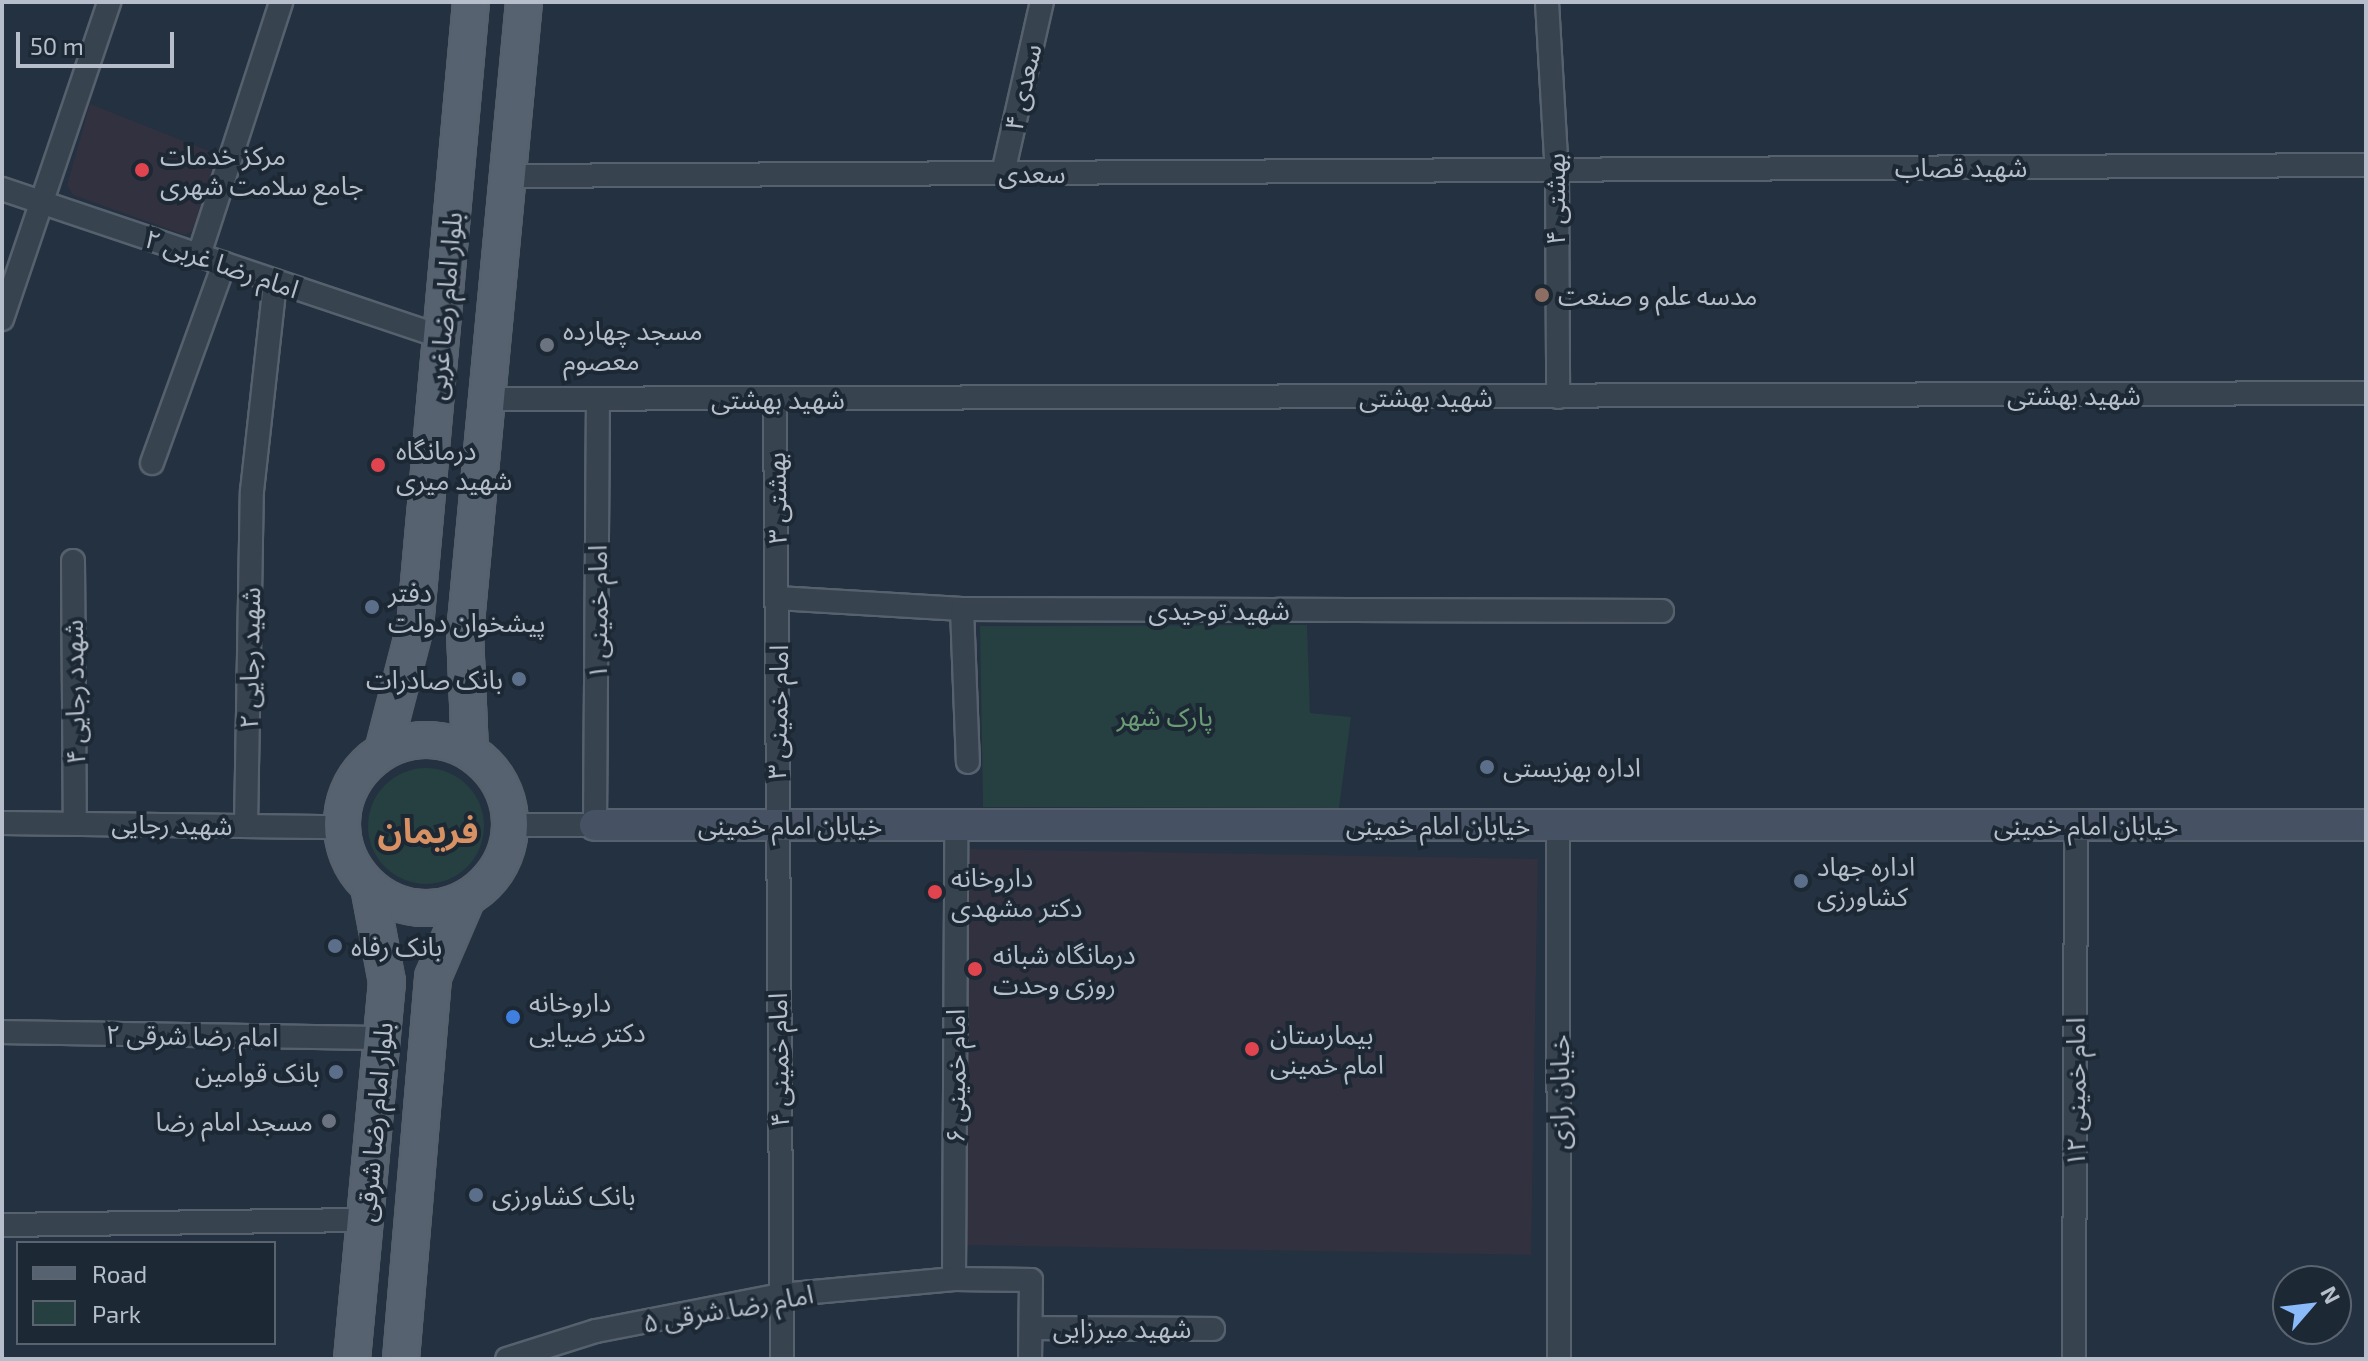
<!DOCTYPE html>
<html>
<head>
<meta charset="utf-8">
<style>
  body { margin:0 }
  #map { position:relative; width:2368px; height:1361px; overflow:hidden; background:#243140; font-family:"Exo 2","Noto Sans Arabic",sans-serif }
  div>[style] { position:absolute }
  .medical>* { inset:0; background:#323140; transform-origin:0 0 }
  .green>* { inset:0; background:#263f41 }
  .round { border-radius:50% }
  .roads { filter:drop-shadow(2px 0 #56616d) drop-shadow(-2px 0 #56616d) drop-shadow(0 2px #56616d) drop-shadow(0 -2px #56616d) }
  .street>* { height:22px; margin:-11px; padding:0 11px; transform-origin:11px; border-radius:11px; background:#384350 }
  .secondary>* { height:30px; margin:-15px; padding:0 15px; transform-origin:15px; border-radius:15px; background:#465263 }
  .primary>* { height:34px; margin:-17px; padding:0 17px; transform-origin:17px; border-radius:17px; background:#576270 }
  .primary>.ring { margin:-17px; padding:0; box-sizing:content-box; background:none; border:34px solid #576270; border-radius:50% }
  .dots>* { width:22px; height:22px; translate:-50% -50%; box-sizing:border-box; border:4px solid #1d2835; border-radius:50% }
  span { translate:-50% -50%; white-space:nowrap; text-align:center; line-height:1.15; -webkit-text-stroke:8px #1d2835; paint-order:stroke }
  .street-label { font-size:26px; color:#b5beca }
  .poi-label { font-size:26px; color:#b5beca }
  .left { translate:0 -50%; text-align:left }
  .right { translate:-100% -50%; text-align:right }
  .park-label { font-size:26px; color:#6b9c75 }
  .district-label { font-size:34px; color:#d79163; font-weight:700 }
  .frame { position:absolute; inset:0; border:4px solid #b5beca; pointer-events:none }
  .legend { position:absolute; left:16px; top:1241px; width:260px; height:104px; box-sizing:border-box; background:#1d2835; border:2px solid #5a6471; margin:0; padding:10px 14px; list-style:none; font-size:24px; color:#b5beca }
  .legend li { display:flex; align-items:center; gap:16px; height:40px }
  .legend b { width:40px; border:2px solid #5a6471 }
  .north { position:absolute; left:2272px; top:1265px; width:80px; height:80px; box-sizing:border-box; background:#1d2835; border:2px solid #5a6471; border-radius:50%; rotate:62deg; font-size:22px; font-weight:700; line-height:32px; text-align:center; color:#b5beca }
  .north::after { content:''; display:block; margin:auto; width:28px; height:36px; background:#8abafa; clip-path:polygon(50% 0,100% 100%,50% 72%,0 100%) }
  .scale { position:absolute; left:16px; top:32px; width:158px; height:36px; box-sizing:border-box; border:4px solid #b5beca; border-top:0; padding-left:10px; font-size:24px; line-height:28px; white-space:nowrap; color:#b5beca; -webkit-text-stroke:6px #1d2835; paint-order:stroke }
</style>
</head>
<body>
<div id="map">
  <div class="medical">
    <div style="clip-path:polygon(90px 104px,219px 155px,195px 230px,185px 235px,73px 195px,67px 185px)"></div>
    <div style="left:968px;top:849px;width:570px;height:396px;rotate:1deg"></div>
  </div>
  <div class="green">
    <div style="clip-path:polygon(1307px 625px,1310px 713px,1351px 717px,1339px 808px,983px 807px,980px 626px)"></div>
    <div class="round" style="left:368px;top:768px;width:116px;height:116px"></div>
  </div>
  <div class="roads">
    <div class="street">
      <div style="left:1547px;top:2px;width:171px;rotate:86.7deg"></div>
      <div style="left:1557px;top:173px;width:224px;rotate:89.7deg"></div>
      <div style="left:1003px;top:173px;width:175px;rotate:-77.2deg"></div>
      <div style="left:508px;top:176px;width:1858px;rotate:-0.34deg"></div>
      <div style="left:2px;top:189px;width:463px;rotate:18.6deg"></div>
      <div style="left:199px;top:255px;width:266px;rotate:-72deg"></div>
      <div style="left:2px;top:319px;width:335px;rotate:-71.3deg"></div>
      <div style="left:487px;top:399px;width:1879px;rotate:-0.18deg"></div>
      <div style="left:775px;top:399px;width:960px;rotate:89.58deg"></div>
      <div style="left:152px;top:463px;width:212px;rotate:-70.1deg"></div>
      <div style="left:73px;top:561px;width:261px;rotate:89.6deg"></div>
      <div style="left:777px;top:598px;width:185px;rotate:3.4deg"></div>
      <div style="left:962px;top:609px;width:700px;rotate:0.16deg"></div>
      <div style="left:962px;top:609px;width:153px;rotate:87.8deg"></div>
      <div style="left:2px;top:823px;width:339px;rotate:0.7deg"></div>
      <div style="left:510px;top:825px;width:85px"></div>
      <div style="left:595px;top:825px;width:426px;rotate:-89.6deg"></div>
      <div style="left:1558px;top:825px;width:534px;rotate:89.89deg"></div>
      <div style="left:246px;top:826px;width:335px;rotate:-89deg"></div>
      <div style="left:252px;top:491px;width:211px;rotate:-83.7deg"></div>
      <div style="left:2px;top:1032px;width:380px;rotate:0.9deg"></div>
      <div style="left:2px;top:1225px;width:363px;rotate:-0.8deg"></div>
      <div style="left:954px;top:1279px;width:454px;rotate:-89.7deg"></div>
      <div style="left:1032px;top:1328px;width:181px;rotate:0.3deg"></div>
      <div style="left:507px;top:1359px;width:93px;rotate:-17.5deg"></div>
      <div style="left:596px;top:1331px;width:188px;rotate:-11deg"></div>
      <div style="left:781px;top:1295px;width:174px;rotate:-5.3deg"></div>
      <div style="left:954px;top:1279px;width:77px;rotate:0.7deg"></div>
      <div style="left:1031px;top:1280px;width:79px;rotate:90.7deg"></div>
      <div style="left:2074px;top:1359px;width:534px;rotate:-89.79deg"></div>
    </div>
    <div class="secondary">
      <div style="left:595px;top:825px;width:1771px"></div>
    </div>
    <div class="primary">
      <div class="ring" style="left:342px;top:740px;width:134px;height:134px"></div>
      <div style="left:383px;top:751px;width:128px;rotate:-75.5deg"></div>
      <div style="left:415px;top:627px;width:628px;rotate:-84.88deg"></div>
      <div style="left:470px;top:752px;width:119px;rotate:-92.4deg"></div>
      <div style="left:465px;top:633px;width:634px;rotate:-84.66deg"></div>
      <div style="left:352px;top:1359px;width:379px;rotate:-84.7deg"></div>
      <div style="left:387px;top:982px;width:97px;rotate:-100.7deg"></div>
      <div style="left:401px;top:1359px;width:383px;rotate:-85.2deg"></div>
      <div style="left:433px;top:977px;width:86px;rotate:-66.7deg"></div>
    </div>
  </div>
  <div class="dots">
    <div style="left:142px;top:170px;background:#e0444e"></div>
    <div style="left:1542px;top:295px;background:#8d6e63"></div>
    <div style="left:547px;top:345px;background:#6b7280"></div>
    <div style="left:378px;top:465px;background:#e0444e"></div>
    <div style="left:372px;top:607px;background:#5c6f8a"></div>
    <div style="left:519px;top:679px;background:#5c6f8a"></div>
    <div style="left:1487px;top:767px;background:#5c6f8a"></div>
    <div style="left:1801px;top:881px;background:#5c6f8a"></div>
    <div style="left:935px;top:892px;background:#e0444e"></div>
    <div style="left:335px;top:946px;background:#5c6f8a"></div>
    <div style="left:975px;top:969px;background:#e0444e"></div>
    <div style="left:513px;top:1017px;background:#3f7fe0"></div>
    <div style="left:1252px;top:1049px;background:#e0444e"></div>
    <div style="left:336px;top:1072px;background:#5c6f8a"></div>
    <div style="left:329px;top:1121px;background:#6b7280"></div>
    <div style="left:476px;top:1195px;background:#5c6f8a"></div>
  </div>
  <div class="street-label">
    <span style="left:1022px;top:87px;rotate:-77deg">سعدی ۴</span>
    <span style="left:1961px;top:167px">شهید قصاب</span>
    <span style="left:1032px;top:173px">سعدی</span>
    <span style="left:1555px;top:199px;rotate:-90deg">بهشتی ۴</span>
    <span style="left:222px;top:263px;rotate:19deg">امام رضا غربی ۲</span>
    <span style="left:444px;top:306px;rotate:-85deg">بلوار امام رضا غربی</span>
    <span style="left:2074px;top:395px">شهید بهشتی</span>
    <span style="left:1426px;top:397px">شهید بهشتی</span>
    <span style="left:778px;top:399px">شهید بهشتی</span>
    <span style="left:776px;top:498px;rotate:-91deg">بهشتی ۳</span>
    <span style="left:1219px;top:610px">شهید توحیدی</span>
    <span style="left:597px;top:612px;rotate:-90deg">امام خمینی ۱</span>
    <span style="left:249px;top:658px;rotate:-89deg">شهید رجایی ۲</span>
    <span style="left:74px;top:692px;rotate:-91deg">شهدد رجایی ۴</span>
    <span style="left:777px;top:712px;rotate:-89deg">امام خمینی ۳</span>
    <span style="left:172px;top:824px;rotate:1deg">شهید رجایی</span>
    <span style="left:790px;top:825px">خیابان امام خمینی</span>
    <span style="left:1438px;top:825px">خیابان امام خمینی</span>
    <span style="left:2086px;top:825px">خیابان امام خمینی</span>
    <span style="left:192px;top:1035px;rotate:1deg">امام رضا شرقی ۲</span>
    <span style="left:778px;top:1060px;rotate:-91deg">امام خمینی ۴</span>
    <span style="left:955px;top:1076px;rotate:-90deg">امام خمینی ۶</span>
    <span style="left:1559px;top:1092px;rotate:-90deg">خیابان رازی</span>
    <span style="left:2075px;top:1092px;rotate:-90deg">امام خمینی ۱۲</span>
    <span style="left:374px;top:1122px;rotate:-85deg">بلوار امام رضا شرقی</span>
    <span style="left:728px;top:1308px;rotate:-10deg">امام رضا شرقی ۵</span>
    <span style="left:1122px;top:1328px">شهید میرزایی</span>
  </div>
  <div class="poi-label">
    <span class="left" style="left:160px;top:170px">مرکز خدمات<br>جامع سلامت شهری</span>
    <span class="left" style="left:1558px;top:295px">مدسه علم و صنعت</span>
    <span class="left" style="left:563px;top:345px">مسجد چهارده<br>معصوم</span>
    <span class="left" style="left:396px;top:465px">درمانگاه<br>شهید میری</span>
    <span class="left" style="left:388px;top:607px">دفتر<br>پیشخوان دولت</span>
    <span class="right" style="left:503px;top:679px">بانک صادرات</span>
    <span class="left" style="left:1503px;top:767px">اداره بهزیستی</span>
    <span class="left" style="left:1817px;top:881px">اداره جهاد<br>کشاورزی</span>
    <span class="left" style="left:951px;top:892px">داروخانه<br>دکتر مشهدی</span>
    <span class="left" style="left:351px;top:946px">بانک رفاه</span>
    <span class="left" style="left:993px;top:969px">درمانگاه شبانه<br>روزی وحدت</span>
    <span class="left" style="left:529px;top:1017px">داروخانه<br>دکتر ضیایی</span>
    <span class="left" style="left:1270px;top:1049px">بیمارستان<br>امام خمینی</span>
    <span class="right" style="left:320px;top:1072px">بانک قوامین</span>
    <span class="right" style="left:313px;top:1121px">مسجد امام رضا</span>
    <span class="left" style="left:492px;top:1195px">بانک کشاورزی</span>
  </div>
  <div class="park-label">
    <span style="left:1165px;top:716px">پارک شهر</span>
  </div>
  <div class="district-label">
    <span style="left:428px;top:830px">فریمان</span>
  </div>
  <div class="frame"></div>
  <ul class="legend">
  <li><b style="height:10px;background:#576270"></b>Road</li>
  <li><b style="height:22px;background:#263f41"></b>Park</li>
  </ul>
  <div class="north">N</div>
  <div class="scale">50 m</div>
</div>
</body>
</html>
